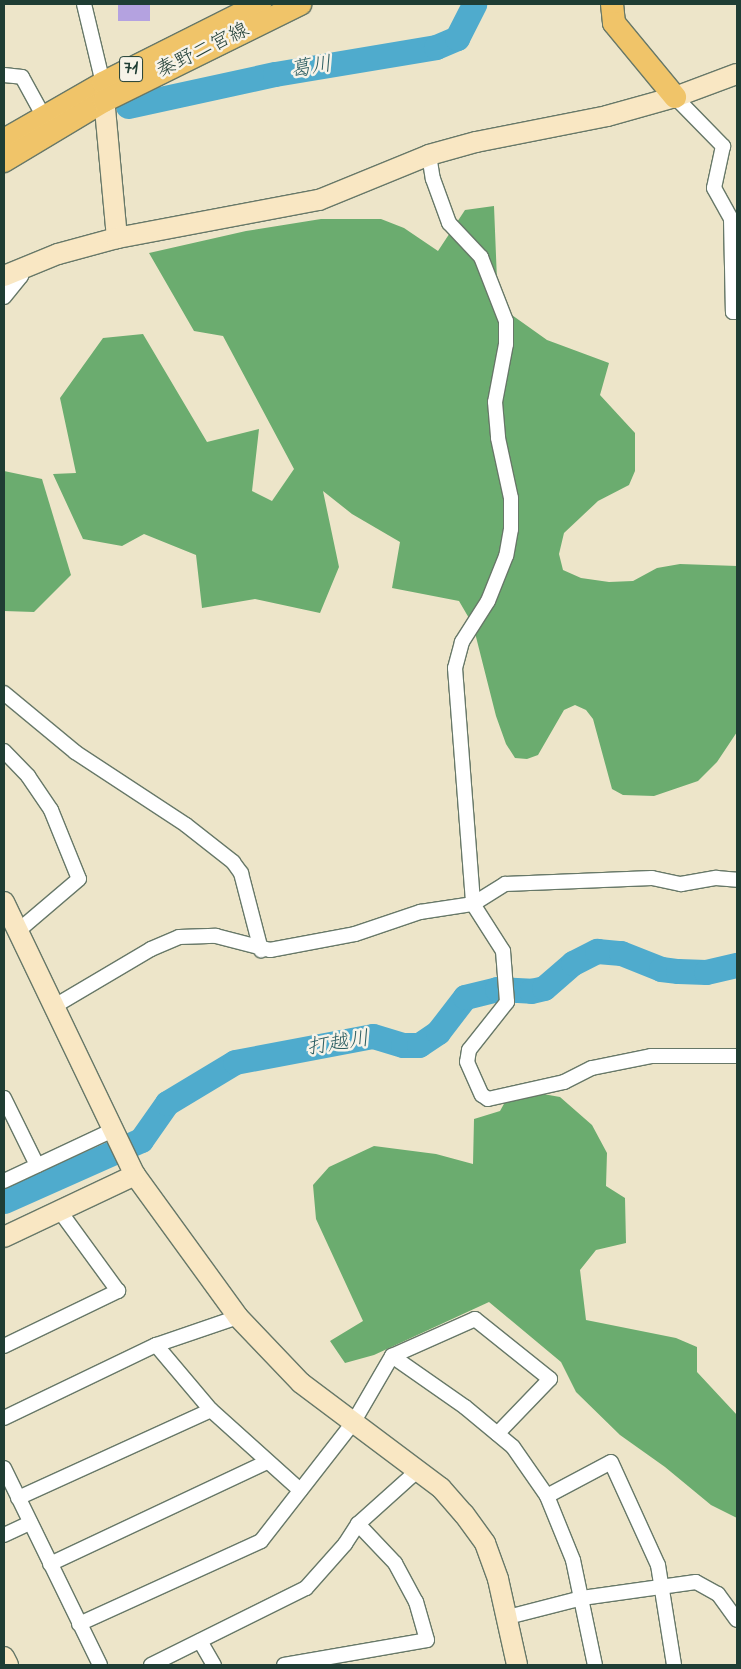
<!DOCTYPE html>
<html>
<head>
<meta charset="utf-8">
<style>
  body { margin:0 }
  #map { position:relative; width:741px; height:1669px; overflow:hidden; background:#ede5c9; font-family:"Indie Flower","Klee One",sans-serif }
  div>[style] { position:absolute }
  .forest>* { inset:0; background:#6bac6f }
  .river>* { height:25px; margin:-12.5px; padding:0 12.5px; transform-origin:12.5px; border-radius:12.5px; background:#4fabcd }
  .building>* { inset:0; background:#b4a2e0; transform-origin:0 0 }
  .roads { filter:drop-shadow(1px 0 #677868) drop-shadow(-1px 0 #677868) drop-shadow(0 1px #677868) drop-shadow(0 -1px #677868) }
  .street>* { height:14px; margin:-7px; padding:0 7px; transform-origin:7px; border-radius:7px; background:#fff }
  .secondary>* { height:20px; margin:-10px; padding:0 10px; transform-origin:10px; border-radius:10px; background:#f9e7c3 }
  .primary>* { height:22px; margin:-11px; padding:0 11px; transform-origin:11px; border-radius:11px; background:#f0c469 }
  span { translate:-50% -50%; white-space:nowrap; text-align:center; line-height:1.15; -webkit-text-stroke:5px #f7f3e8; paint-order:stroke }
  .shield-label span { padding:1px 4px; background:#f7f3e8; border:1px solid; border-radius:4px; -webkit-text-stroke-width:0 }
  .shield-label { font-size:19px; color:#1f3d34; font-weight:700 }
  .street-label { font-size:20px; color:#1f3d34 }
  .water-label { font-size:21px; color:#2d5e62; font-style:italic }
  .frame { position:absolute; inset:0; border:5px solid #1f3d34; pointer-events:none }
</style>
</head>
<body>
<div id="map">
  <div class="forest">
    <div style="clip-path:polygon(494px 206px,498px 305px,547px 340px,609px 363px,600px 395px,635px 433px,635px 471px,629px 485px,598px 501px,564px 533px,559px 554px,563px 570px,581px 578px,609px 582px,633px 581px,657px 568px,680px 564px,737px 566px,737px 732px,717px 762px,698px 781px,654px 796px,623px 795px,612px 789px,593px 719px,586px 710px,575px 705px,564px 710px,538px 755px,527px 759px,515px 758px,506px 744px,496px 716px,473px 625px,459px 601px,392px 588px,400px 542px,352px 514px,323px 491px,339px 567px,320px 613px,255px 599px,202px 608px,196px 555px,144px 534px,122px 546px,83px 539px,53px 474px,76px 473px,60px 398px,103px 338px,143px 334px,207px 442px,259px 429px,252px 491px,272px 501px,294px 469px,223px 336px,194px 331px,149px 253px,246px 231px,321px 219px,381px 219px,404px 228px,438px 251px,465px 210px)"></div>
    <div style="clip-path:polygon(4px 471px,42px 479px,71px 575px,34px 612px,4px 611px)"></div>
    <div style="clip-path:polygon(532px 1092px,560px 1097px,592px 1125px,607px 1153px,606px 1186px,625px 1198px,626px 1243px,596px 1250px,580px 1270px,586px 1320px,676px 1338px,697px 1347px,697px 1372px,737px 1415px,737px 1518px,711px 1505px,665px 1467px,620px 1435px,576px 1392px,561px 1362px,489px 1302px,374px 1355px,345px 1363px,330px 1341px,363px 1321px,316px 1219px,313px 1185px,329px 1167px,374px 1146px,436px 1154px,473px 1164px,474px 1119px,500px 1111px,505px 1102px)"></div>
  </div>
  <div class="river">
    <div style="left:128px;top:106px;width:150px;rotate:-12.3deg"></div>
    <div style="left:275px;top:74px;width:163px;rotate:-9.5deg"></div>
    <div style="left:436px;top:47px;width:23px;rotate:-23deg"></div>
    <div style="left:457px;top:38px;width:38px;rotate:-63deg"></div>
    <div style="left:4px;top:1201px;width:150px;rotate:-24deg"></div>
    <div style="left:141px;top:1140px;width:45px;rotate:-54.9deg"></div>
    <div style="left:167px;top:1103px;width:79px;rotate:-31.1deg"></div>
    <div style="left:235px;top:1062px;width:140px;rotate:-10.7deg"></div>
    <div style="left:373px;top:1036px;width:31px;rotate:17deg"></div>
    <div style="left:403px;top:1045px;width:16px"></div>
    <div style="left:419px;top:1045px;width:23px;rotate:-34deg"></div>
    <div style="left:438px;top:1032px;width:44px;rotate:-52.4deg"></div>
    <div style="left:465px;top:997px;width:33px;rotate:-14deg"></div>
    <div style="left:497px;top:989px;width:34px;rotate:3deg"></div>
    <div style="left:531px;top:991px;width:13px;rotate:-13deg"></div>
    <div style="left:544px;top:988px;width:38px;rotate:-41deg"></div>
    <div style="left:573px;top:963px;width:27px;rotate:-27deg"></div>
    <div style="left:597px;top:951px;width:24px;rotate:5deg"></div>
    <div style="left:621px;top:953px;width:43px;rotate:21.8deg"></div>
    <div style="left:661px;top:969px;width:17px;rotate:7deg"></div>
    <div style="left:678px;top:971px;width:28px;rotate:2deg"></div>
    <div style="left:706px;top:972px;width:32px;rotate:-13deg"></div>
  </div>
  <div class="building">
    <div style="left:118px;top:4px;width:32px;height:17px"></div>
  </div>
  <div class="roads">
    <div class="street">
      <div style="left:84px;top:4px;width:81px;rotate:76.5deg"></div>
      <div style="left:4px;top:75px;width:18px;rotate:6deg"></div>
      <div style="left:22px;top:77px;width:46px;rotate:61.2deg"></div>
      <div style="left:675px;top:97px;width:69px;rotate:45.6deg"></div>
      <div style="left:723px;top:146px;width:43px;rotate:102.1deg"></div>
      <div style="left:714px;top:188px;width:35px;rotate:61deg"></div>
      <div style="left:731px;top:219px;width:93px;rotate:88.8deg"></div>
      <div style="left:733px;top:312px;width:4px"></div>
      <div style="left:429px;top:155px;width:24px;rotate:81deg"></div>
      <div style="left:433px;top:179px;width:47px;rotate:70deg"></div>
      <div style="left:449px;top:223px;width:47px;rotate:46.7deg"></div>
      <div style="left:481px;top:257px;width:69px;rotate:68.7deg"></div>
      <div style="left:506px;top:321px;width:23px;rotate:90deg"></div>
      <div style="left:506px;top:344px;width:59px;rotate:100.7deg"></div>
      <div style="left:495px;top:402px;width:36px;rotate:85deg"></div>
      <div style="left:498px;top:438px;width:61px;rotate:77.8deg"></div>
      <div style="left:511px;top:498px;width:31px;rotate:90deg"></div>
      <div style="left:511px;top:529px;width:27px;rotate:100deg"></div>
      <div style="left:506px;top:556px;width:48px;rotate:111.8deg"></div>
      <div style="left:488px;top:601px;width:49px;rotate:122.4deg"></div>
      <div style="left:462px;top:642px;width:27px;rotate:105deg"></div>
      <div style="left:455px;top:668px;width:237px;rotate:85.6deg"></div>
      <div style="left:473px;top:904px;width:56px;rotate:57.4deg"></div>
      <div style="left:503px;top:951px;width:51px;rotate:85.5deg"></div>
      <div style="left:507px;top:1002px;width:61px;rotate:128.4deg"></div>
      <div style="left:469px;top:1050px;width:12px;rotate:99deg"></div>
      <div style="left:467px;top:1062px;width:36px;rotate:66deg"></div>
      <div style="left:482px;top:1095px;width:7px;rotate:34deg"></div>
      <div style="left:488px;top:1099px;width:78px;rotate:-12.6deg"></div>
      <div style="left:564px;top:1082px;width:31px;rotate:-27deg"></div>
      <div style="left:592px;top:1068px;width:60px;rotate:-11.5deg"></div>
      <div style="left:651px;top:1056px;width:86px"></div>
      <div style="left:4px;top:297px;width:27px;rotate:-51deg"></div>
      <div style="left:21px;top:276px;width:9px;rotate:-84deg"></div>
      <div style="left:4px;top:693px;width:92px;rotate:39.7deg"></div>
      <div style="left:75px;top:752px;width:133px;rotate:33.3deg"></div>
      <div style="left:186px;top:825px;width:60px;rotate:38.2deg"></div>
      <div style="left:233px;top:862px;width:14px;rotate:54deg"></div>
      <div style="left:241px;top:873px;width:80px;rotate:75.4deg"></div>
      <div style="left:4px;top:751px;width:35px;rotate:46deg"></div>
      <div style="left:28px;top:776px;width:41px;rotate:55.9deg"></div>
      <div style="left:51px;top:810px;width:74px;rotate:67.9deg"></div>
      <div style="left:79px;top:879px;width:80px;rotate:139.6deg"></div>
      <div style="left:53px;top:1007px;width:114px;rotate:-30.6deg"></div>
      <div style="left:151px;top:949px;width:30px;rotate:-23deg"></div>
      <div style="left:179px;top:937px;width:37px;rotate:-2deg"></div>
      <div style="left:216px;top:936px;width:56px;rotate:14.5deg"></div>
      <div style="left:270px;top:950px;width:86px;rotate:-10.7deg"></div>
      <div style="left:355px;top:934px;width:69px;rotate:-18.7deg"></div>
      <div style="left:420px;top:912px;width:54px;rotate:-8.6deg"></div>
      <div style="left:473px;top:904px;width:38px;rotate:-32deg"></div>
      <div style="left:505px;top:884px;width:147px;rotate:-2.3deg"></div>
      <div style="left:652px;top:878px;width:30px;rotate:12deg"></div>
      <div style="left:681px;top:884px;width:36px;rotate:-10deg"></div>
      <div style="left:716px;top:878px;width:21px;rotate:5deg"></div>
      <div style="left:4px;top:1098px;width:75px;rotate:63.8deg"></div>
      <div style="left:4px;top:1181px;width:120px;rotate:-25.1deg"></div>
      <div style="left:156px;top:1345px;width:85px;rotate:49.8deg"></div>
      <div style="left:211px;top:1410px;width:120px;rotate:42deg"></div>
      <div style="left:4px;top:1346px;width:127px;rotate:-25.8deg"></div>
      <div style="left:118px;top:1291px;width:100px;rotate:-126.1deg"></div>
      <div style="left:392px;top:1356px;width:89px;rotate:34.9deg"></div>
      <div style="left:465px;top:1407px;width:62px;rotate:39.8deg"></div>
      <div style="left:513px;top:1447px;width:60px;rotate:55.2deg"></div>
      <div style="left:547px;top:1496px;width:69px;rotate:67.9deg"></div>
      <div style="left:573px;top:1560px;width:107px;rotate:78.2deg"></div>
      <div style="left:4px;top:1418px;width:169px;rotate:-25.7deg"></div>
      <div style="left:156px;top:1345px;width:87px;rotate:-18.9deg"></div>
      <div style="left:4px;top:1468px;width:219px;rotate:64deg"></div>
      <div style="left:547px;top:1496px;width:72px;rotate:-28deg"></div>
      <div style="left:611px;top:1462px;width:113px;rotate:65.5deg"></div>
      <div style="left:658px;top:1565px;width:101px;rotate:80.9deg"></div>
      <div style="left:18px;top:1498px;width:212px;rotate:-24.5deg"></div>
      <div style="left:4px;top:1535px;width:29px;rotate:-25deg"></div>
      <div style="left:50px;top:1564px;width:240px;rotate:-25.2deg"></div>
      <div style="left:508px;top:1617px;width:76px;rotate:-14.4deg"></div>
      <div style="left:582px;top:1598px;width:115px;rotate:-8deg"></div>
      <div style="left:696px;top:1582px;width:25px;rotate:29deg"></div>
      <div style="left:718px;top:1594px;width:32px;rotate:54deg"></div>
      <div style="left:79px;top:1624px;width:200px;rotate:-24.5deg"></div>
      <div style="left:261px;top:1541px;width:150px;rotate:-52.1deg"></div>
      <div style="left:353px;top:1423px;width:78px;rotate:-59.8deg"></div>
      <div style="left:392px;top:1356px;width:91px;rotate:-24deg"></div>
      <div style="left:475px;top:1319px;width:96px;rotate:38.7deg"></div>
      <div style="left:550px;top:1379px;width:76px;rotate:133.9deg"></div>
      <div style="left:200px;top:1641px;width:28px;rotate:60deg"></div>
      <div style="left:151px;top:1665px;width:173px;rotate:-26.4deg"></div>
      <div style="left:306px;top:1588px;width:59px;rotate:-48.4deg"></div>
      <div style="left:345px;top:1544px;width:24px;rotate:-57deg"></div>
      <div style="left:358px;top:1524px;width:78px;rotate:-41.9deg"></div>
      <div style="left:284px;top:1665px;width:145px;rotate:-9.9deg"></div>
      <div style="left:427px;top:1640px;width:40px;rotate:-106deg"></div>
      <div style="left:416px;top:1602px;width:44px;rotate:-118.3deg"></div>
      <div style="left:395px;top:1563px;width:54px;rotate:-133.5deg"></div>
    </div>
    <div class="secondary">
      <div style="left:103px;top:87px;width:152px;rotate:84.7deg"></div>
      <div style="left:4px;top:276px;width:58px;rotate:-22.2deg"></div>
      <div style="left:58px;top:254px;width:61px;rotate:-15.2deg"></div>
      <div style="left:117px;top:238px;width:206px;rotate:-10.7deg"></div>
      <div style="left:319px;top:200px;width:119px;rotate:-22.2deg"></div>
      <div style="left:429px;top:155px;width:49px;rotate:-15.5deg"></div>
      <div style="left:476px;top:142px;width:134px;rotate:-11.2deg"></div>
      <div style="left:607px;top:116px;width:71px;rotate:-15.6deg"></div>
      <div style="left:675px;top:97px;width:66px;rotate:-20.4deg"></div>
      <div style="left:4px;top:902px;width:303px;rotate:64.4deg"></div>
      <div style="left:135px;top:1175px;width:175px;rotate:54deg"></div>
      <div style="left:238px;top:1317px;width:91px;rotate:46.3deg"></div>
      <div style="left:301px;top:1383px;width:175px;rotate:36.9deg"></div>
      <div style="left:441px;top:1488px;width:35px;rotate:49deg"></div>
      <div style="left:464px;top:1514px;width:36px;rotate:54deg"></div>
      <div style="left:485px;top:1543px;width:38px;rotate:70deg"></div>
      <div style="left:498px;top:1579px;width:88px;rotate:77.5deg"></div>
      <div style="left:4px;top:1237px;width:145px;rotate:-25.3deg"></div>
      <div style="left:4px;top:1657px;width:9px;rotate:63deg"></div>
    </div>
    <div class="primary">
      <div style="left:612px;top:4px;width:19px;rotate:84deg"></div>
      <div style="left:614px;top:23px;width:96px;rotate:50.5deg"></div>
      <div style="left:4px;top:140px;width:114px;rotate:-29.9deg"></div>
      <div style="left:103px;top:83px;width:176px;rotate:-26.7deg"></div>
      <div style="left:4px;top:161px;width:117px;rotate:-31deg"></div>
      <div style="left:104px;top:101px;width:219px;rotate:-26.3deg"></div>
    </div>
  </div>
  <div class="shield-label">
    <span style="left:131px;top:69px">71</span>
  </div>
  <div class="street-label">
    <span style="left:203px;top:51px;rotate:-26deg">秦野二宮線</span>
  </div>
  <div class="water-label">
    <span style="left:311px;top:68px;rotate:-9deg">葛川</span>
    <span style="left:338px;top:1044px;rotate:-9deg">打越川</span>
  </div>
  <div class="frame"></div>
</div>
</body>
</html>
